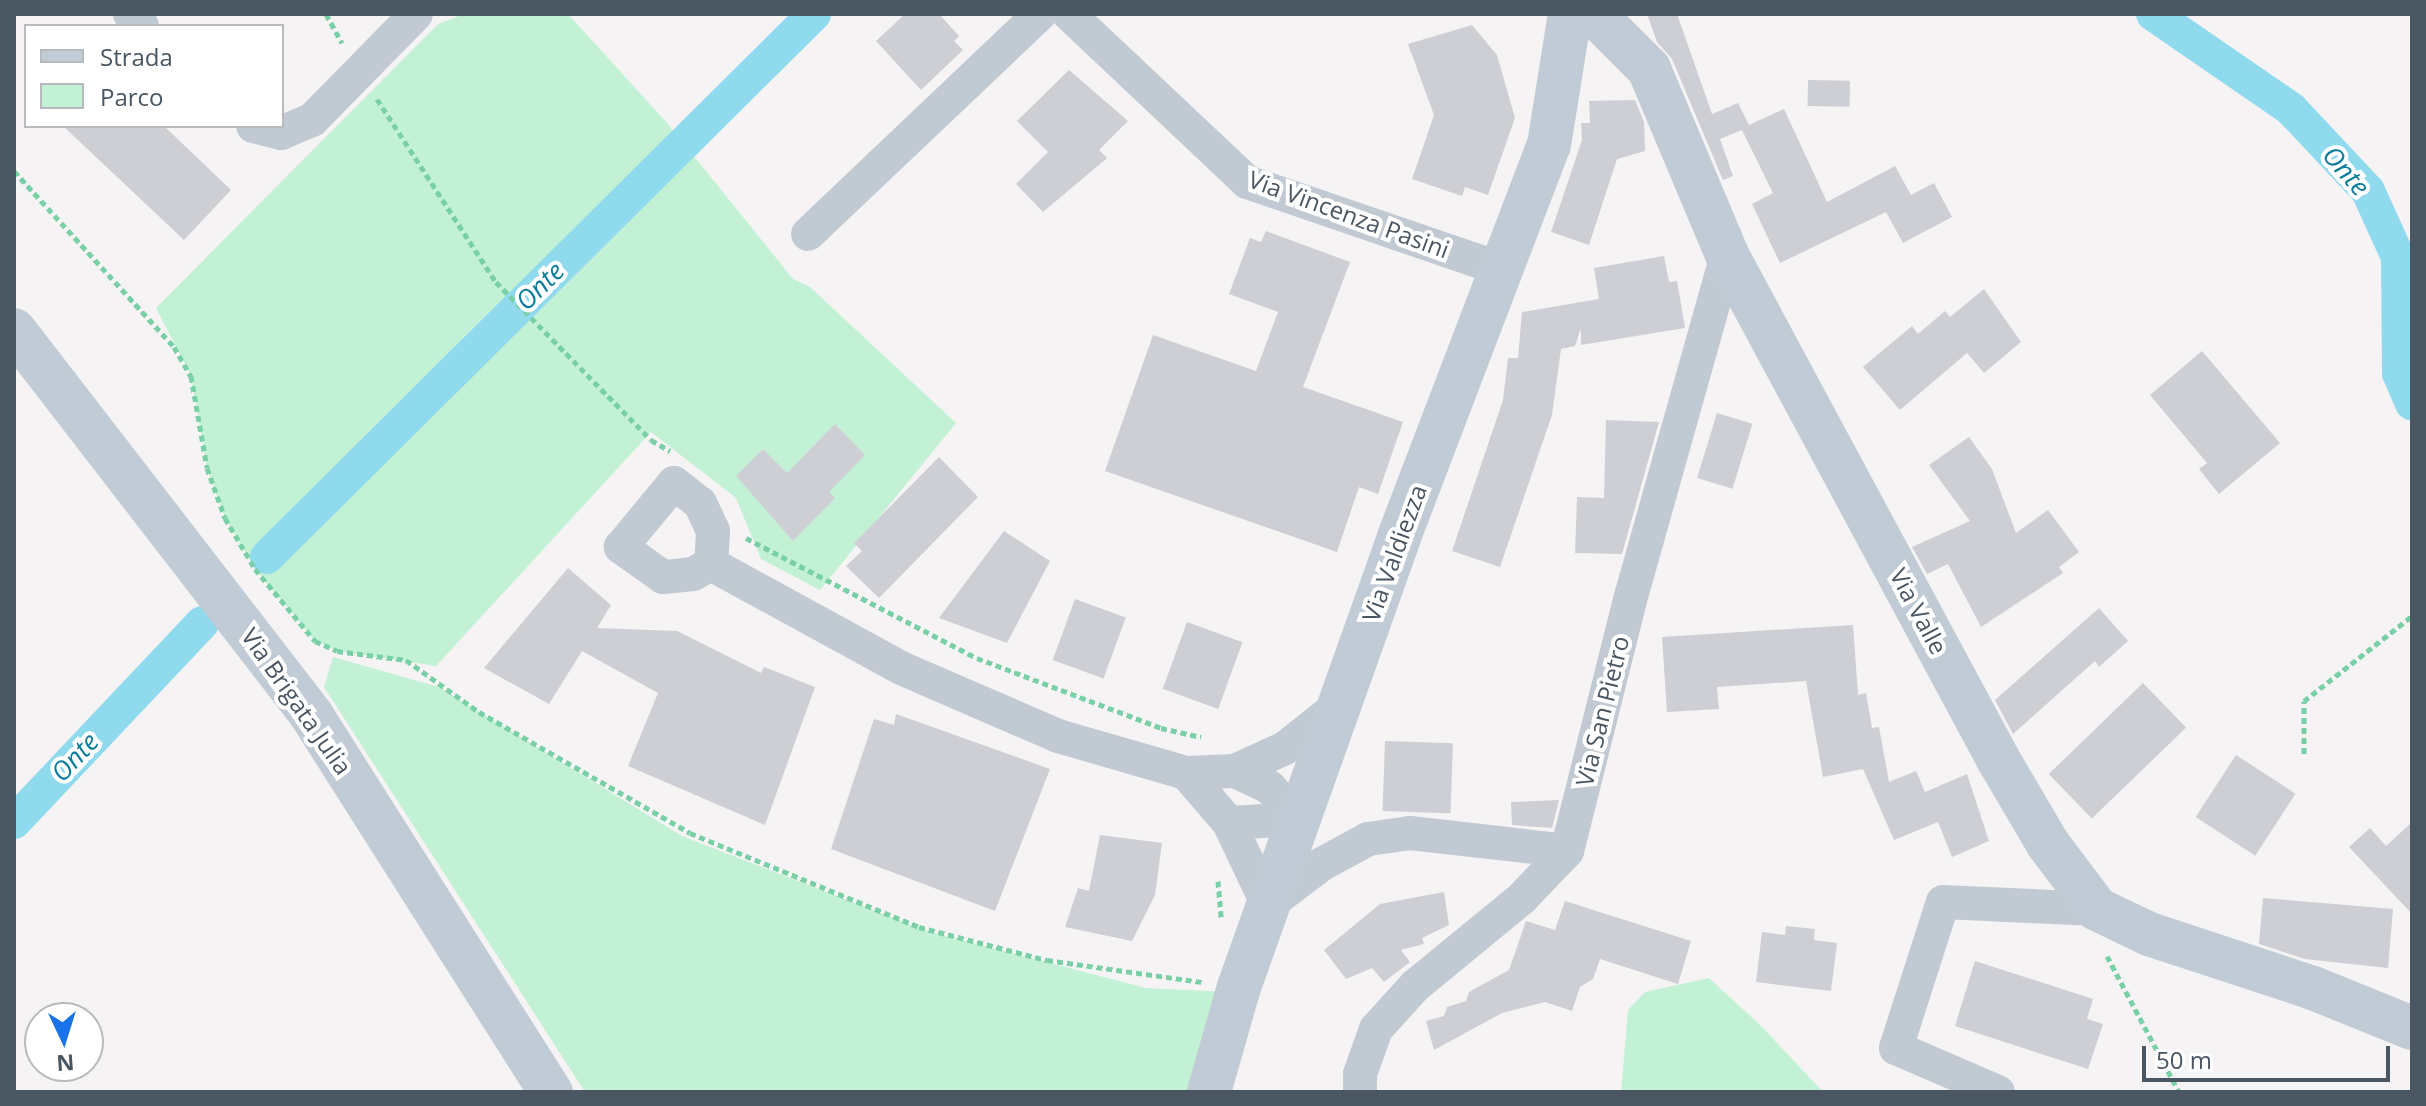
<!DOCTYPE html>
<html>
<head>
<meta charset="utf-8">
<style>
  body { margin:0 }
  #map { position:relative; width:2426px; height:1106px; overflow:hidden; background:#f5f3f3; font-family:"Open Sans",sans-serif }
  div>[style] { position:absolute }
  .green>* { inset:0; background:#c3f1d5 }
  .canal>* { height:34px; margin:-17px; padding:0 17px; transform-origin:17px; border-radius:17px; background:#90daee }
  .building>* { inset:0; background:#cdcfd5; transform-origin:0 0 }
  .path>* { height:5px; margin-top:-2.5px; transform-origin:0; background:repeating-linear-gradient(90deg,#7ad0a6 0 6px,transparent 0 10px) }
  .street>* { height:34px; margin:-17px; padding:0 17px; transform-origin:17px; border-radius:17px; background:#c1cad2 }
  .secondary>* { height:44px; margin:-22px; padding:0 22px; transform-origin:22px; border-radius:22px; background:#c1cbd6 }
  span { translate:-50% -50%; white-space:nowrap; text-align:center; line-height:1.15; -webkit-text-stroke:8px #fff; paint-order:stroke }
  .street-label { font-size:24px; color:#4a5661 }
  .water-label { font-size:26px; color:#0c7c9b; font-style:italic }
  .frame { position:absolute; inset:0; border:16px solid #4a5661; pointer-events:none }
  .legend { position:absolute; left:24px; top:24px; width:260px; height:104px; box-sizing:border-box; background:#fff; border:2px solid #b7bbc0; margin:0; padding:10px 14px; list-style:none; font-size:24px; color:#4a5661 }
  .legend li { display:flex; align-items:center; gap:16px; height:40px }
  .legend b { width:40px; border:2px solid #b7bbc0 }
  .north { position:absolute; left:24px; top:1002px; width:80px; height:80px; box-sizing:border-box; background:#fff; border:2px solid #b7bbc0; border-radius:50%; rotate:176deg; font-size:22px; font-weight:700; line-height:32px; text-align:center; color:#4a5661 }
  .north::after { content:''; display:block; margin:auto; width:28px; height:36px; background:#1a73e8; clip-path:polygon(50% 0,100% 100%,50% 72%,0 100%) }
  .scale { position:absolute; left:2142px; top:1046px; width:248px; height:36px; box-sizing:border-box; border:4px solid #4a5661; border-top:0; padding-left:10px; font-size:24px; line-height:28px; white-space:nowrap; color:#4a5661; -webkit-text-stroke:6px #fff; paint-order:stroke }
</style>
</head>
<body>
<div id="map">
  <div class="green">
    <div style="clip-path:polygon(464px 14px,568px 14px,667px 123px,793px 279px,810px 287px,956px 423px,820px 590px,761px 559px,736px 498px,651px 432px,436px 666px,337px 651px,315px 641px,255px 569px,225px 518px,207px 468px,191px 376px,156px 308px,438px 24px)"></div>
    <div style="clip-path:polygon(333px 657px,439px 687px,682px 836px,930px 932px,1146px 988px,1229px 992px,1197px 1092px,585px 1092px,324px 687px)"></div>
    <div style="clip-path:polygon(1709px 978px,1761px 1026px,1823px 1092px,1621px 1092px,1628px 1010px,1645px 992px)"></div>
  </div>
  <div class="canal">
    <div style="left:2153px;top:14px;width:168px;rotate:34.5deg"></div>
    <div style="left:2291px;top:109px;width:112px;rotate:46.8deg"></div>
    <div style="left:2368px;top:191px;width:72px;rotate:65.6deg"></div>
    <div style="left:2398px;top:257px;width:116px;rotate:89.5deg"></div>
    <div style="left:2399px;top:373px;width:33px;rotate:67deg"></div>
    <div style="left:267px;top:557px;width:771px;rotate:-44.79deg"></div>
    <div style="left:14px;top:822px;width:274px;rotate:-46.6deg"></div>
  </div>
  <div class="building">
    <div style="clip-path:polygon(905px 14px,939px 14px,959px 36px,954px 41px,963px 50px,921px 90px,876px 41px)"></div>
    <div style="clip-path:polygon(1647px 14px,1677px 14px,1712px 114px,1738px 103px,1749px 125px,1784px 109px,1827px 202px,1895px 166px,1911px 195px,1934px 183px,1952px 217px,1903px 243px,1886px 212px,1780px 263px,1752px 204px,1773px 193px,1742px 130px,1720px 139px,1733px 176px,1723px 180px,1672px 59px,1657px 42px)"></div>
    <div style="clip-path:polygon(1472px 25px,1497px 55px,1515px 118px,1488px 195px,1465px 187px,1462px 196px,1412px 179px,1434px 115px,1408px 44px)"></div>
    <div style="clip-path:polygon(1069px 70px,1128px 121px,1099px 150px,1107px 158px,1043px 212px,1016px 184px,1048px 152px,1017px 121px)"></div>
    <div style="left:1808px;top:80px;width:42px;height:26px;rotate:1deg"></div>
    <div style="clip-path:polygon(1635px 100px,1644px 122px,1645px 151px,1617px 159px,1589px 245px,1551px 232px,1582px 140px,1581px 123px,1590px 123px,1589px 101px)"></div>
    <div style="clip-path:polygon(63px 126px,164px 126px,231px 190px,184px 240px)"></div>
    <div style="clip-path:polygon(1266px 231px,1350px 262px,1303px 387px,1403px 422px,1378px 494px,1359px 487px,1337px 552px,1105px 471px,1153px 335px,1256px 371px,1278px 312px,1229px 294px,1250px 238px,1261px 242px)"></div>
    <div style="clip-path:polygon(1664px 256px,1669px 282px,1677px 281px,1685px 328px,1581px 345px,1581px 328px,1575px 346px,1561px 349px,1552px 415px,1500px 567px,1452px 551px,1503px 400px,1508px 358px,1518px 358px,1522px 312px,1599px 299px,1594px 268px)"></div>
    <div style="clip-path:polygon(1984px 289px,2021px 342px,1984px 373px,1967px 353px,1900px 410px,1863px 367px,1912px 326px,1918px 334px,1945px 311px,1950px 317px)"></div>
    <div style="clip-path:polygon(2202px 351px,2280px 443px,2219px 494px,2199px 469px,2207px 463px,2150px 395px)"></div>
    <div style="left:1717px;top:413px;width:37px;height:68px;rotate:17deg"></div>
    <div style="clip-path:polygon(1606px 420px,1659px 422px,1622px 554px,1575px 553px,1577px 497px,1604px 498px)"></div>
    <div style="clip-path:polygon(835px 424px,865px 455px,829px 492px,835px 498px,793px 541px,736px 476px,763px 449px,787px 473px)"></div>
    <div style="clip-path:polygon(1969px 437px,1992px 469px,2016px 533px,2048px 510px,2079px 552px,2059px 567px,2063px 573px,1981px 627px,1948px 564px,1927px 574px,1912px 547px,1970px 521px,1929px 465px)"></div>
    <div style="clip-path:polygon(939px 457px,978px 497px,879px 598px,846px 566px,862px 551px,854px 543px)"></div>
    <div style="clip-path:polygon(1004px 531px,1050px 561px,1007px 643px,939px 618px)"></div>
    <div style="clip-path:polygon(568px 568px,611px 605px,597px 628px,677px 631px,761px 673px,764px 667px,815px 687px,765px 825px,628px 766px,658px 693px,582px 651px,549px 704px,484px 668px)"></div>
    <div style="left:1075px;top:599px;width:54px;height:65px;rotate:20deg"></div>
    <div style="clip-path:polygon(2099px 608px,2128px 641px,2099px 667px,2095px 661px,2013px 734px,1995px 700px)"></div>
    <div style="left:1187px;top:622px;width:59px;height:71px;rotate:20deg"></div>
    <div style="clip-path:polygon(1853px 625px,1858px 695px,1866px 693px,1872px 728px,1879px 727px,1889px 782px,1916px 771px,1925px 792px,1967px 774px,1989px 841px,1952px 857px,1938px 822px,1894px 840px,1863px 769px,1823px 777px,1806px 681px,1717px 687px,1719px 709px,1667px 712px,1662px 637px)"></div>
    <div style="left:2143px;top:683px;width:62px;height:131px;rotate:46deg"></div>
    <div style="clip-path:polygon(896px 714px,1050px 769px,995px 911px,831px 849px,874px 719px,894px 725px)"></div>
    <div style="left:1385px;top:741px;width:68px;height:70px;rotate:2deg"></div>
    <div style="left:2236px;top:755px;width:71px;height:74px;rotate:33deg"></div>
    <div style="clip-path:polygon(1559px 800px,1552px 828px,1512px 825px,1511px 802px)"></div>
    <div style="clip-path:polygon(2412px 822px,2412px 914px,2349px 847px,2370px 828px,2386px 846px)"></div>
    <div style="clip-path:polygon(1100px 835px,1162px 843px,1155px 895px,1132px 941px,1065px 927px,1078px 888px,1089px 891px)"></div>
    <div style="clip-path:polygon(1444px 892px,1449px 925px,1422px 938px,1424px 944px,1401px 950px,1410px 962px,1384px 982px,1372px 968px,1346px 979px,1324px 950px,1380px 904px)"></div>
    <div style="clip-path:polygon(2263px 898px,2393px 909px,2388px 968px,2305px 959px,2259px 944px)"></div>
    <div style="clip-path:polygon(1565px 901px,1691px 941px,1678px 984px,1600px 959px,1593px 979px,1580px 987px,1572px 1011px,1545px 1002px,1502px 1013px,1434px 1050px,1426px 1021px,1444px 1016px,1447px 1007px,1466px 1001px,1469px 992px,1509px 970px,1526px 921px,1555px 930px)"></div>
    <div style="clip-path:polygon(1786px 926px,1815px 929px,1814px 940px,1837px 943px,1831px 991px,1756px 982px,1762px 932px,1785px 935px)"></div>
    <div style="clip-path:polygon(1975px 961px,2093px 999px,2087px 1019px,2103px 1024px,2088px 1069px,1955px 1026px)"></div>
  </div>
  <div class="path">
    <div style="left:326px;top:14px;width:33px;rotate:61deg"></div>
    <div style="left:377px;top:99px;width:218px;rotate:57deg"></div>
    <div style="left:496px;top:282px;width:221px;rotate:45.5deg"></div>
    <div style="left:651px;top:440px;width:22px;rotate:30deg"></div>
    <div style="left:14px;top:171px;width:238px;rotate:47.7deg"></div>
    <div style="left:174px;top:347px;width:34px;rotate:60deg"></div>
    <div style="left:191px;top:376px;width:93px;rotate:80.1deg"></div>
    <div style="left:207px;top:468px;width:53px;rotate:70.2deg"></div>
    <div style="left:225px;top:518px;width:59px;rotate:59.5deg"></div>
    <div style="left:255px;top:569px;width:94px;rotate:50.2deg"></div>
    <div style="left:315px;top:641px;width:24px;rotate:24deg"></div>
    <div style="left:337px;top:651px;width:70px;rotate:7.4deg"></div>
    <div style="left:406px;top:660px;width:90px;rotate:35.5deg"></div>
    <div style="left:479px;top:712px;width:243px;rotate:29.8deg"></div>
    <div style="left:690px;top:833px;width:248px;rotate:22.3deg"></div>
    <div style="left:919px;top:927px;width:132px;rotate:14.5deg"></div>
    <div style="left:1047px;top:960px;width:157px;rotate:8.1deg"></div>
    <div style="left:746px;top:538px;width:260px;rotate:27.5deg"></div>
    <div style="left:977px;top:658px;width:197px;rotate:20.8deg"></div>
    <div style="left:1161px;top:728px;width:41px;rotate:12.7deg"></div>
    <div style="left:2304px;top:754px;width:53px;rotate:-90deg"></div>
    <div style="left:2304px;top:701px;width:137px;rotate:-38.2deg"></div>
    <div style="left:1218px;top:881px;width:37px;rotate:85deg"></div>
    <div style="left:2107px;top:956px;width:154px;rotate:62.1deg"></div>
  </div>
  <div class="street">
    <div style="left:130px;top:14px;width:17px;rotate:45deg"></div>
    <div style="left:1069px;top:14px;width:245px;rotate:43.3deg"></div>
    <div style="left:1247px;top:182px;width:265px;rotate:18.9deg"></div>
    <div style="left:253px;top:126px;width:29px;rotate:14deg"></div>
    <div style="left:281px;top:133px;width:34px;rotate:-23deg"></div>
    <div style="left:312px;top:120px;width:148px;rotate:-45.5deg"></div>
    <div style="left:808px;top:234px;width:320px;rotate:-43.5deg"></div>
    <div style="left:711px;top:564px;width:21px;rotate:151deg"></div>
    <div style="left:693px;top:574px;width:30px;rotate:174deg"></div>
    <div style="left:663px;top:577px;width:52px;rotate:-144.5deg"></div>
    <div style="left:621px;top:547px;width:83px;rotate:-50.4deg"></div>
    <div style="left:674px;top:483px;width:33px;rotate:38deg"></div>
    <div style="left:700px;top:503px;width:31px;rotate:65deg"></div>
    <div style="left:713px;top:531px;width:33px;rotate:93deg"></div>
    <div style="left:711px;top:564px;width:217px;rotate:28.7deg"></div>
    <div style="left:901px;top:668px;width:171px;rotate:23.4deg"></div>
    <div style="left:1058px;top:736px;width:133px;rotate:16.1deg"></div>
    <div style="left:1186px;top:773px;width:49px;rotate:-2.3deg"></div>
    <div style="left:1235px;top:771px;width:55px;rotate:-24.7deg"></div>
    <div style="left:1285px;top:748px;width:68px;rotate:-38.4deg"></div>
    <div style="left:1235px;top:771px;width:38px;rotate:25deg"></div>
    <div style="left:1269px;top:787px;width:44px;rotate:46.8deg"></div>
    <div style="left:1186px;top:773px;width:66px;rotate:49.3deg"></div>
    <div style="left:1229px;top:823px;width:91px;rotate:64.6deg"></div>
    <div style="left:1268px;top:905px;width:68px;rotate:-37.2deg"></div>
    <div style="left:1322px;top:864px;width:52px;rotate:-28.5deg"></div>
    <div style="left:1368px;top:839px;width:42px;rotate:-8.1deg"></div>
    <div style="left:1410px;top:833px;width:158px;rotate:6.5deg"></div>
    <div style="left:1229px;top:823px;width:70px;rotate:-3.3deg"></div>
    <div style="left:1360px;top:1092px;width:18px;rotate:-90deg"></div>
    <div style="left:1360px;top:1074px;width:48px;rotate:-70.4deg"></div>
    <div style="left:1376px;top:1029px;width:58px;rotate:-47.8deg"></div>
    <div style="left:1415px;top:986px;width:139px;rotate:-39.4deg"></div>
    <div style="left:1522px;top:898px;width:65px;rotate:-46.2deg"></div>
    <div style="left:1567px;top:851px;width:266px;rotate:-75.9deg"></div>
    <div style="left:1632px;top:593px;width:351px;rotate:-74.3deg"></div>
    <div style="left:1998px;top:1092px;width:111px;rotate:-156.7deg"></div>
    <div style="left:1896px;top:1048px;width:153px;rotate:-72.2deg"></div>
    <div style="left:1943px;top:902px;width:154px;rotate:2.6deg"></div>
  </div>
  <div class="secondary">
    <div style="left:1594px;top:14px;width:78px;rotate:45deg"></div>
    <div style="left:1649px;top:69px;width:202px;rotate:67.2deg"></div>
    <div style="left:1727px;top:255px;width:572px;rotate:61.73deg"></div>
    <div style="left:1998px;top:759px;width:99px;rotate:59.5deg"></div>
    <div style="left:2048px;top:844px;width:81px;rotate:53deg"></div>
    <div style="left:2097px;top:909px;width:58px;rotate:25.7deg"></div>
    <div style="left:2149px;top:934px;width:173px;rotate:18.2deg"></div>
    <div style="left:2313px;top:988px;width:107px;rotate:22deg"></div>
    <div style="left:14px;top:330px;width:488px;rotate:52.3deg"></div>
    <div style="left:312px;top:716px;width:446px;rotate:57.6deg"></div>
    <div style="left:1209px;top:1092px;width:109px;rotate:-74.1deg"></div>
    <div style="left:1239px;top:987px;width:478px;rotate:-70.4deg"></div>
    <div style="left:1399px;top:537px;width:420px;rotate:-69.1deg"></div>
    <div style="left:1549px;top:145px;width:133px;rotate:-80.9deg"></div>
  </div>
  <div class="street-label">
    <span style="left:1349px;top:214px;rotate:20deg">Via Vincenza Pasini</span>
    <span style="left:1394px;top:553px;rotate:-70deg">Via Valdiezza</span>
    <span style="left:1919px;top:611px;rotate:62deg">Via Valle</span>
    <span style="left:297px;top:701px;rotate:55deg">Via Brigata Julia</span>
    <span style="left:1602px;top:711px;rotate:-76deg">Via San Pietro</span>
  </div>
  <div class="water-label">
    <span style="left:2346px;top:171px;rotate:49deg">Onte</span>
    <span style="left:540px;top:286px;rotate:-45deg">Onte</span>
    <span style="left:75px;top:757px;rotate:-47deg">Onte</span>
  </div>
  <div class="frame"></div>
  <ul class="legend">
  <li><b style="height:10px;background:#c1cbd6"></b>Strada</li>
  <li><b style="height:22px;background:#c3f1d5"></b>Parco</li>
  </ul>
  <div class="north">N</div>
  <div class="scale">50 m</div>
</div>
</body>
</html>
